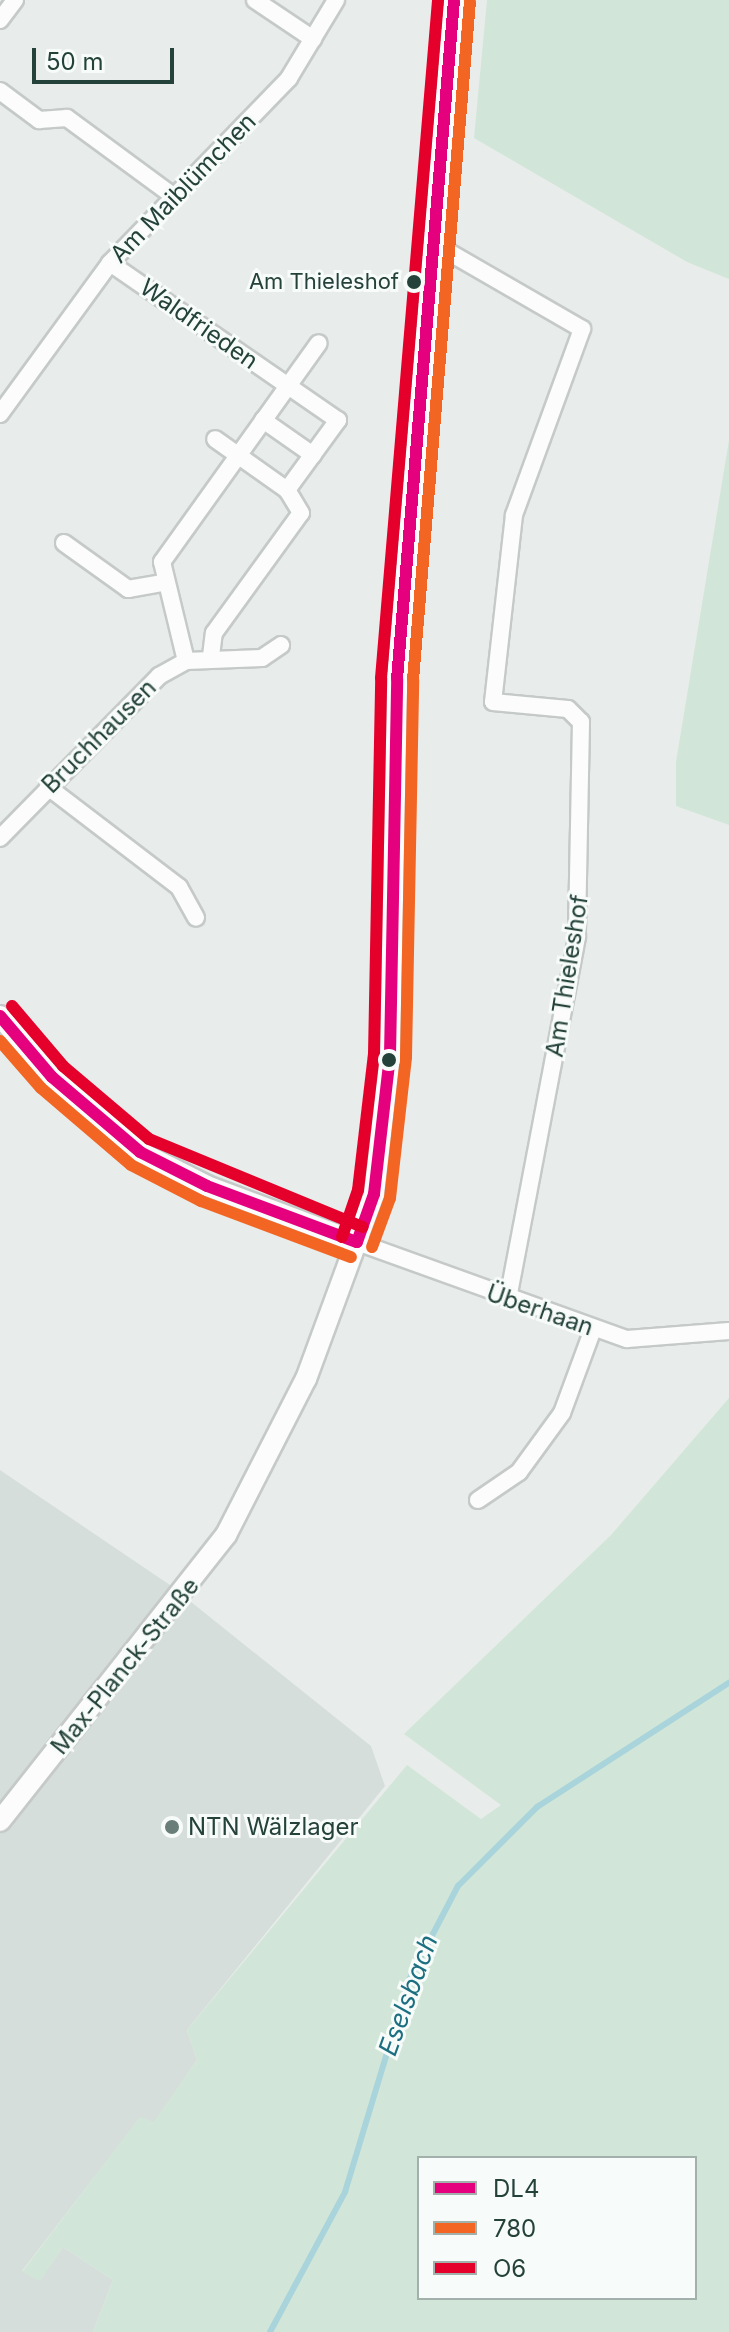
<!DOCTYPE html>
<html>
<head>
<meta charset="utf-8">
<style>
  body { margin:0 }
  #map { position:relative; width:729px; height:2332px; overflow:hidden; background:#e8edeb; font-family:Inter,sans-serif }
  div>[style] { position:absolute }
  .built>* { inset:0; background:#d6dedb }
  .green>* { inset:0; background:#d1e6d8 }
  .stream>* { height:6px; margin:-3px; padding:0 3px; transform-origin:3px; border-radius:3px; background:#a9d4db }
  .roads { filter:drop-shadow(2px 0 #c5cac8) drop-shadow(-2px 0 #c5cac8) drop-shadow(0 2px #c5cac8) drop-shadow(0 -2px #c5cac8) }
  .minor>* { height:16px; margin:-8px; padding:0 8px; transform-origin:8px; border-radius:8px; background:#fcfcfc }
  .tertiary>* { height:20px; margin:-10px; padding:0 10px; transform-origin:10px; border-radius:10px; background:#fcfcfc }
  .bus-1>* { height:12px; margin:-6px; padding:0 6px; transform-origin:6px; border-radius:6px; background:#e5007d }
  .bus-2>* { height:12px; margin:-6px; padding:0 6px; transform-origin:6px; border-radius:6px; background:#f26522 }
  .bus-3>* { height:12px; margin:-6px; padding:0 6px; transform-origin:6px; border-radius:6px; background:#e4002b }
  .dots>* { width:22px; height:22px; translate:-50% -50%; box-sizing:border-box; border:4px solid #f7fbf9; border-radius:50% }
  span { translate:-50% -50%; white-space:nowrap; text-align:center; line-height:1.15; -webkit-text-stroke:6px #f7fbf9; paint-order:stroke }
  .bus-label { font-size:22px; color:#24423a }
  .right { translate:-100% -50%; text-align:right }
  .street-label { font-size:24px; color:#24423a }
  .poi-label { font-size:24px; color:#24423a }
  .left { translate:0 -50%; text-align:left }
  .water-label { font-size:26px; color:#1c6f80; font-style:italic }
  .legend { position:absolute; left:417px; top:2156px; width:280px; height:144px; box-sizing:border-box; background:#f7fbf9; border:2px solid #a3b1ad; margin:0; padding:10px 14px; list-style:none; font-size:24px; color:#24423a }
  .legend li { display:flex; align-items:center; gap:16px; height:40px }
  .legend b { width:40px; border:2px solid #a3b1ad }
  .scale { position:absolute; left:32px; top:48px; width:142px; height:36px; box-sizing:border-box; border:4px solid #24423a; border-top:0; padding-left:10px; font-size:24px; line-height:28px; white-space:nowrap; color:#24423a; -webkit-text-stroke:6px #f7fbf9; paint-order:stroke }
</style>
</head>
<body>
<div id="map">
  <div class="built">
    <div style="clip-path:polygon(0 1470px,170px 1585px,371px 1746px,385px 1786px,187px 2030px,197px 2060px,154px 2123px,140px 2118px,22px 2271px,40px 2280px,63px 2247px,113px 2280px,93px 2332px,0 2332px)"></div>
  </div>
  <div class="green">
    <div style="clip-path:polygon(487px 0,729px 0,729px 279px,687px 262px,474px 138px)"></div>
    <div style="clip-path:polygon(729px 440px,729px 825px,676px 806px,676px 762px)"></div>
    <div style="clip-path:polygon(evenodd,729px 1398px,729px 2332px,93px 2332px,113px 2280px,63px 2247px,40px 2281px,22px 2272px,140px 2117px,154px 2122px,197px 2060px,187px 2030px,407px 1765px,481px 1819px,501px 1805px,404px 1734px,611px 1535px,729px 1398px,419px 2158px,695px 2158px,695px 2298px,419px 2298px,419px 2158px)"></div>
  </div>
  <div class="stream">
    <div style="left:270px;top:2332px;width:159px;rotate:-61.8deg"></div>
    <div style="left:345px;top:2192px;width:221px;rotate:-73.2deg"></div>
    <div style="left:409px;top:1980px;width:106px;rotate:-62.5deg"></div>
    <div style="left:458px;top:1886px;width:112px;rotate:-45deg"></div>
    <div style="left:537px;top:1807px;width:229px;rotate:-32.9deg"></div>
  </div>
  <div class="roads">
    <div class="minor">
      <div style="left:255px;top:0;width:70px;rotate:33.9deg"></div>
      <div style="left:0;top:20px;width:25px;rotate:-53deg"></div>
      <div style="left:0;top:91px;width:49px;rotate:36.6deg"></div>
      <div style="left:39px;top:120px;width:28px;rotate:-4deg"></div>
      <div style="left:67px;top:118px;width:132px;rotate:36.3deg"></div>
      <div style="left:433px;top:243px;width:172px;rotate:30deg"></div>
      <div style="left:582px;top:329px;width:198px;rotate:110.1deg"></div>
      <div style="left:514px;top:515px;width:188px;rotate:96.4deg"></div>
      <div style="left:493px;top:702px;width:75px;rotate:5.3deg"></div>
      <div style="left:568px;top:709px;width:18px;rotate:45deg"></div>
      <div style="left:581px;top:722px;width:215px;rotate:91.1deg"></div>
      <div style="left:577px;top:937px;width:369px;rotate:100.8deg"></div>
      <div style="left:110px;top:263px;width:277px;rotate:34.6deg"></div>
      <div style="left:338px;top:420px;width:87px;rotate:126.1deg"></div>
      <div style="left:287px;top:490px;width:88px;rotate:-144.7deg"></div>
      <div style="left:0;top:414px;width:187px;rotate:-53.9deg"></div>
      <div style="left:110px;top:263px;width:257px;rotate:-45.9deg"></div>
      <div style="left:289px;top:78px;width:91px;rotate:-58.9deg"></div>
      <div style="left:263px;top:420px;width:61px;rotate:35deg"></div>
      <div style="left:64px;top:543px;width:79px;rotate:35.7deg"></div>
      <div style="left:128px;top:589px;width:34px;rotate:-10deg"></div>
      <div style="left:211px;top:656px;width:23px;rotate:-83deg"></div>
      <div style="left:214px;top:633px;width:148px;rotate:-54.1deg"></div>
      <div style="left:301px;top:513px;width:27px;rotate:-121deg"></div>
      <div style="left:186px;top:661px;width:102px;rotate:-103.6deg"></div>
      <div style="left:162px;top:562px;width:269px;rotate:-54.4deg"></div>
      <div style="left:48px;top:787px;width:165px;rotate:37.4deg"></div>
      <div style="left:179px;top:887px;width:35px;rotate:61deg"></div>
      <div style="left:0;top:838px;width:227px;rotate:-45.5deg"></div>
      <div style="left:159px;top:676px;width:31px;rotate:-29deg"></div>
      <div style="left:186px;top:661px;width:76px;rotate:-2.3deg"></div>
      <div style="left:262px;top:658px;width:23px;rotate:-34deg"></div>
      <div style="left:357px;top:1242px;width:287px;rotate:19.8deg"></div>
      <div style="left:627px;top:1339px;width:102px;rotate:-4.5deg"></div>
      <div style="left:478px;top:1500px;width:50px;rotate:-34.3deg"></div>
      <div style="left:519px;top:1472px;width:73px;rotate:-53.9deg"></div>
      <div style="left:562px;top:1413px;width:90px;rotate:-69.7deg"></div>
    </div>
    <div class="tertiary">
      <div style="left:0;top:1016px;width:80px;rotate:49.6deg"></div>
      <div style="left:52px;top:1077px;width:116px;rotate:40.4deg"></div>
      <div style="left:140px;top:1152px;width:75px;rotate:26.9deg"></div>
      <div style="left:207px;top:1186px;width:160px;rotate:20.5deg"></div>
      <div style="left:0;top:1821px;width:365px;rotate:-51.7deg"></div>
      <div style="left:226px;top:1535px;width:175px;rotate:-62.9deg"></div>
      <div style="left:306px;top:1379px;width:197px;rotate:-69.8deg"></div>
      <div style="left:374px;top:1194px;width:140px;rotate:-83.4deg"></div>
      <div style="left:390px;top:1055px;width:376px;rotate:-88.9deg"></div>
      <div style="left:397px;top:679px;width:681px;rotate:-85.2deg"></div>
    </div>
  </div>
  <div class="bus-1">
    <div style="left:0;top:1016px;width:80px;rotate:49.6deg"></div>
    <div style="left:52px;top:1077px;width:116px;rotate:40.4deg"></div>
    <div style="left:140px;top:1152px;width:75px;rotate:26.9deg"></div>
    <div style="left:207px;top:1186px;width:160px;rotate:20.5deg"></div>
    <div style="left:357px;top:1242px;width:51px;rotate:-70.5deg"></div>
    <div style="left:374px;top:1194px;width:140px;rotate:-83.4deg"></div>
    <div style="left:390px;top:1055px;width:376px;rotate:-88.9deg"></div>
    <div style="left:397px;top:679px;width:681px;rotate:-85.2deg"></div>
  </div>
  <div class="bus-2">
    <div style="left:0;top:1041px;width:62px;rotate:48.9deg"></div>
    <div style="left:41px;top:1088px;width:118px;rotate:40.5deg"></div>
    <div style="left:131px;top:1165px;width:79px;rotate:27.2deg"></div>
    <div style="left:201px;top:1201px;width:160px;rotate:20.5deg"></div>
    <div style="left:372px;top:1247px;width:52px;rotate:-69.8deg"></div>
    <div style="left:390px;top:1198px;width:142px;rotate:-83.5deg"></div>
    <div style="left:406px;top:1057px;width:377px;rotate:-88.9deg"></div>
    <div style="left:413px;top:680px;width:681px;rotate:-85.2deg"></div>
  </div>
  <div class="bus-3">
    <div style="left:12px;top:1006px;width:79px;rotate:49.6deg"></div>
    <div style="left:63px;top:1066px;width:113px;rotate:40.3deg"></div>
    <div style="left:149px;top:1139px;width:231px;rotate:22.4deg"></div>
    <div style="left:342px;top:1237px;width:50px;rotate:-71.2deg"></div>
    <div style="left:358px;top:1190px;width:137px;rotate:-83.3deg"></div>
    <div style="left:374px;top:1054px;width:376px;rotate:-88.9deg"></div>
    <div style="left:381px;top:678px;width:680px;rotate:-85.19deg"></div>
  </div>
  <div class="dots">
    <div style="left:414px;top:282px;background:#24423a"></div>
    <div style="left:389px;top:1060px;background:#24423a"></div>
    <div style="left:172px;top:1827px;background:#697e78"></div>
  </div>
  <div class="bus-label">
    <span class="right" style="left:399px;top:282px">Am Thieleshof</span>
  </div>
  <div class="street-label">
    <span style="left:183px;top:188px;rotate:-46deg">Am Maiblümchen</span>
    <span style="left:199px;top:324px;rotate:35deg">Waldfrieden</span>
    <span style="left:99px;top:736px;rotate:-45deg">Bruchhausen</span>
    <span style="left:567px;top:976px;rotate:-81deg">Am Thieleshof</span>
    <span style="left:540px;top:1310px;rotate:19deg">Überhaan</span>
    <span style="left:125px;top:1666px;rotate:-51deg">Max-Planck-Straße</span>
  </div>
  <div class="poi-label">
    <span class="left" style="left:188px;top:1827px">NTN Wälzlager</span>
  </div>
  <div class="water-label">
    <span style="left:408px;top:1995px;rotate:-70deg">Eselsbach</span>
  </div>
  <ul class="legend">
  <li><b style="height:10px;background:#e5007d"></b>DL4</li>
  <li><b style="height:10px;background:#f26522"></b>780</li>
  <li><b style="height:10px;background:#e4002b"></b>O6</li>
  </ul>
  <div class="scale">50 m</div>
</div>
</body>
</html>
